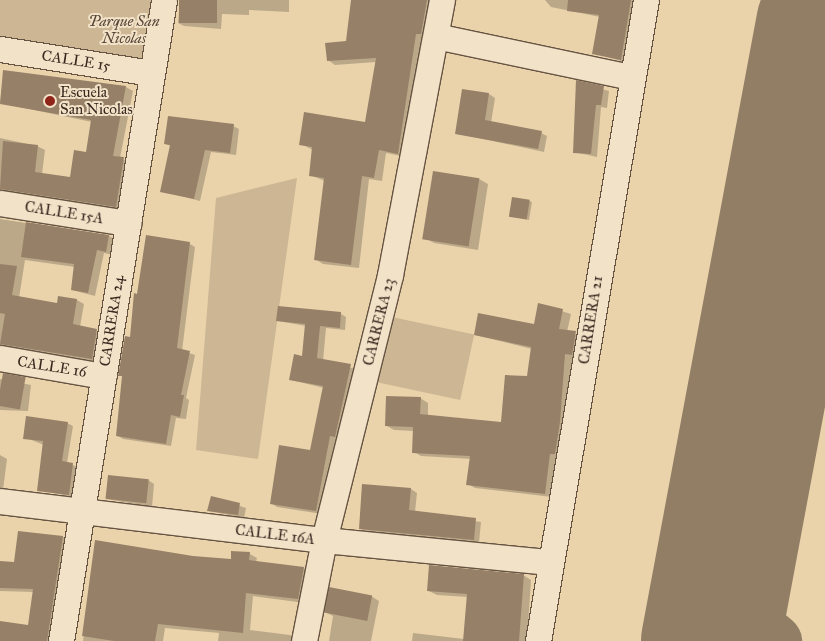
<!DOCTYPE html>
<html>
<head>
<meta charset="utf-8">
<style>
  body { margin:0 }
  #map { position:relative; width:825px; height:641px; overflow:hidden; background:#ead3ab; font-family:"IM FELL Great Primer",serif }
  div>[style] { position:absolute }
  .green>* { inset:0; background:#ccb693; transform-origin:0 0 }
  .shadow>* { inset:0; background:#0003 }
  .taxiway>* { height:55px; margin:-27.5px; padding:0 27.5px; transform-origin:27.5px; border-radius:27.5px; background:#927e65 }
  .runway>* { height:139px; margin:-69.5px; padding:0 69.5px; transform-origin:69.5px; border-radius:69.5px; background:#927e65 }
  .building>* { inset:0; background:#968168; transform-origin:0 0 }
  .roads { filter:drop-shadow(1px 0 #665342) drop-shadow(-1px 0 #665342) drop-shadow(0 1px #665342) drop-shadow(0 -1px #665342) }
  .minor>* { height:25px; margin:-12.5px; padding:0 12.5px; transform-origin:12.5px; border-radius:12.5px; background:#f1e2c8 }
  .dots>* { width:14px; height:14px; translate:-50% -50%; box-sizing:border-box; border:2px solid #f1e2c8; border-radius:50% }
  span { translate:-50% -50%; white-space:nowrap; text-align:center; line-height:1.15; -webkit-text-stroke:4px #f1e2c8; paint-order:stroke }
  .park-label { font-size:15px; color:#574436; font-style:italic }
  .street-label { font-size:15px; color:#3a281f }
  .poi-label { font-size:15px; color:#3a281f }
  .left { translate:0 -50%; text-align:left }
</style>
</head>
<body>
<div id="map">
  <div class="green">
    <div style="clip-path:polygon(0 0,158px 0,150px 62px,0 43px)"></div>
    <div style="clip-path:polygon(297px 178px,258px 459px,196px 450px,216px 198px)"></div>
    <div style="left:392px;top:317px;width:84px;height:67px;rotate:12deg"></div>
  </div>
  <div class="shadow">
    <div style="clip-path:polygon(180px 0,289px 0,289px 12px,249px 10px,249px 15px,222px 14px,221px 29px,184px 26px,178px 23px)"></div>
    <div style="clip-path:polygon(352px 0,435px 0,406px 157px,386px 153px,382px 181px,369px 179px,359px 268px,323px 264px,315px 259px,325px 181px,310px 175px,313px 150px,301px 144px,366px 123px,376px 62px,335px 65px,328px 60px,347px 43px)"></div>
    <div style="clip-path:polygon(545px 0,640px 0,628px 63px,593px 53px,600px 17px,551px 7px)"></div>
    <div style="clip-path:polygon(4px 71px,126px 87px,133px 91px,120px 158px,131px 163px,123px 210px,0 195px,0 138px,37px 146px,45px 150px,42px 174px,71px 178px,87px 153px,92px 122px,0 103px)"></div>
    <div style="clip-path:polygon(577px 82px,609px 91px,607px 108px,601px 107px,597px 157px,574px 152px)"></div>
    <div style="clip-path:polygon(489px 94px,495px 98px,491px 123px,541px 133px,547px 136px,544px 152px,456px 133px)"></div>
    <div style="clip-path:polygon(233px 126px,239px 129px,236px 155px,211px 152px,200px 201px,162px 191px,171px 146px,166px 144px)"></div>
    <div style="clip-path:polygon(479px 179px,488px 184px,478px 250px,434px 243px,425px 238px)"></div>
    <div style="clip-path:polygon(529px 201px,532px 202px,529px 220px,510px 216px)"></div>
    <div style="clip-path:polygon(0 219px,109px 236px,116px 240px,113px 255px,104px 253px,95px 296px,72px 290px,75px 267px,25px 260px,19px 298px,58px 305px,77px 300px,84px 304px,80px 327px,103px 335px,99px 363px,0 345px)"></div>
    <div style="clip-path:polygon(190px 244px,195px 247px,182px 351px,195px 355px,186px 398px,189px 400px,186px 419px,176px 418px,171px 446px,123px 439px,118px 436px,124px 377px,120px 375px,131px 339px,138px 295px)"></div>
    <div style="clip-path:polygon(539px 304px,571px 314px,567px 332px,583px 337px,579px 358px,573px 357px,562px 458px,552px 497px,475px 488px,468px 484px,471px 459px,421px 456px,414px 452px,414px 431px,394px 430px,387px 426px,420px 398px,428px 403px,428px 416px,502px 424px,528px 377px,532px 349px,475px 335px,535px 326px)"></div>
    <div style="clip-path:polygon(341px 314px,346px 317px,345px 330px,326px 328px,323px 361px,356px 369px,340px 440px,336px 439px,322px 514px,277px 507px,271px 503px,311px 451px,324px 388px,291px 380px,303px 357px,306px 326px,278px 321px)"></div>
    <div style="clip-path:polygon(0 379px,31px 385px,28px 411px,0 410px)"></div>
    <div style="clip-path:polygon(67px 423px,73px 426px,67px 463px,78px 467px,74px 497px,38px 490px,44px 445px,24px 437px)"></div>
    <div style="clip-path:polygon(0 455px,7px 459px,3px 490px,0 492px)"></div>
    <div style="clip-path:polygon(148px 480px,154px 484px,152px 507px,106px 499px)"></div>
    <div style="clip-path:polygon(411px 489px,417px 493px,415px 512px,481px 522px,479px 543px,366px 532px,360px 528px)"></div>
    <div style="clip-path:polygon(212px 497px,246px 508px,244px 518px,209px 511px)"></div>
    <div style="clip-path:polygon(19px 533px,63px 537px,70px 541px,54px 641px,0 641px,0 622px,29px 626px,34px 592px,0 591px,0 562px,15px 563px)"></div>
    <div style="clip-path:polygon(96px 541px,193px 558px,232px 560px,250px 554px,257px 558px,256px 562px,304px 568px,311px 572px,305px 603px,253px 596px,250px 630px,290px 635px,297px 641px,218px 641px,219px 633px,165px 628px,163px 641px,83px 641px)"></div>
    <div style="clip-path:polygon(523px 575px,531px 580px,527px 641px,412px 641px,413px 633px,464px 639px,468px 597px,437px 595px,429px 591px)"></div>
    <div style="clip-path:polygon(371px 596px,379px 601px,371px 641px,329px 641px,333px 616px,327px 613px)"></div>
  </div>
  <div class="taxiway">
    <div style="left:721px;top:579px;width:29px;rotate:68deg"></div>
    <div style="left:732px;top:606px;width:55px;rotate:39.8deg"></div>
  </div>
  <div class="runway">
    <div style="left:710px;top:641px;width:627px;rotate:-79.43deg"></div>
  </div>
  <div class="building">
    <div style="left:179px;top:0;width:38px;height:23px"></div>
    <div style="clip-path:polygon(351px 0,427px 0,421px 34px,416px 34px,398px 154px,379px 150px,374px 178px,362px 176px,351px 265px,314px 260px,324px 178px,309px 176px,312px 147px,299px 145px,304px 112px,365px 122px,376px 58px,327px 61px,325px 43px,346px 41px)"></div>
    <div style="clip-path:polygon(568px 0,631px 0,621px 60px,592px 54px,599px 15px,567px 11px)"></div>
    <div style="clip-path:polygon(3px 70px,126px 86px,113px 156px,124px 157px,116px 207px,0 189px,3px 141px,38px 145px,35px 172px,70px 177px,74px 150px,86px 152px,91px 120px,0 104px)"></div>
    <div style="clip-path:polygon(576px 80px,604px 86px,601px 105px,596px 105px,591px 154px,573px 153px)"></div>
    <div style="clip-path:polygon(462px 89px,489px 93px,485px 120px,542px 131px,538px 149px,455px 134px)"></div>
    <div style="clip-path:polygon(168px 116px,234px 124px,230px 153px,205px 150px,194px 199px,160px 192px,170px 145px,164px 144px)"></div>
    <div style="left:433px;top:171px;width:47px;height:69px;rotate:9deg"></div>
    <div style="left:512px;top:197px;width:18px;height:20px;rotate:9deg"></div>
    <div style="clip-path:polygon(26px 222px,109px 235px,106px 252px,97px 250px,88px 293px,71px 290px,74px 264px,21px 257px)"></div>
    <div style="clip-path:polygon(146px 235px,190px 242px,177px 348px,190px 351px,181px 395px,184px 395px,180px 417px,171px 415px,166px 444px,116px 436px,122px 376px,118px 376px,125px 336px,130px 337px,134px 293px,137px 294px)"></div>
    <div style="clip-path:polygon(0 264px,17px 266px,12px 295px,57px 303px,58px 296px,77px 299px,73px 324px,97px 329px,92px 359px,0 344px,5px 314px,0 313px)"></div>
    <div style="clip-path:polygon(538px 303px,563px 309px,559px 329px,576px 331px,572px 355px,565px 354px,560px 422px,555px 454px,550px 454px,545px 494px,466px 485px,470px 456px,412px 453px,413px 427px,385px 426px,386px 396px,421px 397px,420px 414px,501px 422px,505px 375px,527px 376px,531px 347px,474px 335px,478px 313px,534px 324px)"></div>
    <div style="clip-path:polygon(278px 306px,341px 312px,340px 328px,320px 326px,317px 358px,351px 364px,335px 437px,330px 436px,316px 511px,270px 504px,279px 445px,310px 450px,323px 386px,289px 380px,294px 354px,302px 356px,305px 324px,276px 321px)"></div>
    <div style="left:3px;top:373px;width:23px;height:33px;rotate:10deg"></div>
    <div style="clip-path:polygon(26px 416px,68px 422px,62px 461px,73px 463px,69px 495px,37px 491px,43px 441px,23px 439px)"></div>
    <div style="left:108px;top:475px;width:41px;height:24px;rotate:6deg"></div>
    <div style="clip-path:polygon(362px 484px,411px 488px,409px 510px,476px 518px,474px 540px,359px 529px)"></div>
    <div style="clip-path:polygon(211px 496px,240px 503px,238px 515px,207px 511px)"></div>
    <div style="clip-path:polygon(18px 531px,63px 536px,47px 641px,0 641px,0 621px,28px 625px,33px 589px,0 588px,0 561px,14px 562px)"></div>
    <div style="clip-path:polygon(95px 540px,193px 556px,231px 559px,231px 551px,250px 552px,249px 560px,304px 567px,298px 599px,246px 593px,243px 633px,158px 624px,155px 641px,114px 641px,82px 636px)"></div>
    <div style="clip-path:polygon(429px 565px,524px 574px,519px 641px,463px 641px,467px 594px,427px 591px)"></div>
    <div style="left:329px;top:587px;width:44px;height:26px;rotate:11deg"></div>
  </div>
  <div class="roads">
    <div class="minor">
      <div style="left:436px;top:36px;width:199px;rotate:11.9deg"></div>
      <div style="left:0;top:49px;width:154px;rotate:9deg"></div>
      <div style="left:0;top:203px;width:130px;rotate:8.9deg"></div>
      <div style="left:0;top:358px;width:105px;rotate:9.9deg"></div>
      <div style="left:0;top:501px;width:326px;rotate:6.9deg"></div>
      <div style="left:324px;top:540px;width:227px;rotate:5.6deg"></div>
      <div style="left:61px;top:641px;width:649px;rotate:-80.87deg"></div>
      <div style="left:304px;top:641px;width:103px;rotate:-78.8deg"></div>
      <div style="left:324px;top:540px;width:273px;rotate:-76deg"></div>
      <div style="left:390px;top:275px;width:280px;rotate:-79.3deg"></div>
      <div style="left:538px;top:641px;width:650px;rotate:-80.44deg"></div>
    </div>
  </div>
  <div class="dots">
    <div style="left:50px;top:101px;background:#8f2418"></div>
  </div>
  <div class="park-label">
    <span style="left:124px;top:30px">Parque San<br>Nicolas</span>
  </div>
  <div class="street-label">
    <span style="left:76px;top:61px;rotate:9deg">CALLE 15</span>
    <span style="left:64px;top:213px;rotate:9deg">CALLE 15A</span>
    <span style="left:591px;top:320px;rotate:-81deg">CARRERA 21</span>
    <span style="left:112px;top:321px;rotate:-81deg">CARRERA 24</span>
    <span style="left:379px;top:322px;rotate:-76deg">CARRERA 23</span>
    <span style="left:52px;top:367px;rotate:9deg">CALLE 16</span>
    <span style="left:275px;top:535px;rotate:7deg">CALLE 16A</span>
  </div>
  <div class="poi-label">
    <span class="left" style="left:60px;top:101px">Escuela<br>San Nicolas</span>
  </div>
</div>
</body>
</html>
